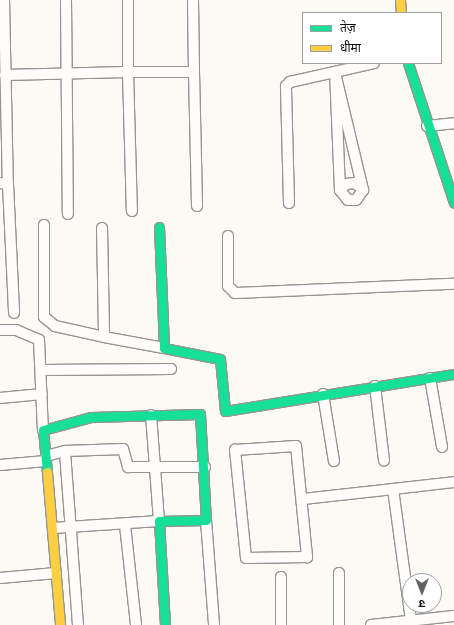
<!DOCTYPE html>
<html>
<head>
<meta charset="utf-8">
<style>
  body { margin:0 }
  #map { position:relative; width:454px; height:625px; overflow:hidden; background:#fcfaf4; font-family:"Playfair Display","Noto Sans Devanagari",serif }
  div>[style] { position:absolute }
  .roads { filter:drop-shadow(1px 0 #969592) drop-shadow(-1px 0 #969592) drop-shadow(0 1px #969592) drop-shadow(0 -1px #969592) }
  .street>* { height:10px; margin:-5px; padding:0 5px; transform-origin:5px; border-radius:5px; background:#fffefd }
  .fast>* { height:9px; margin:-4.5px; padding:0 4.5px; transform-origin:4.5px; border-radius:4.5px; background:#16e098 }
  .slow>* { height:9px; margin:-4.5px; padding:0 4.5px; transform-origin:4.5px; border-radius:4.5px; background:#ffcf43 }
  span { translate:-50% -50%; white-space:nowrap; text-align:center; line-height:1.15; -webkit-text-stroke:4px #fff; paint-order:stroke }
  .legend { position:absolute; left:302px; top:12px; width:140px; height:52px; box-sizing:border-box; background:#fff; border:1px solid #9f9f9f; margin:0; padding:5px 7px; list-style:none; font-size:12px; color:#0f0f0f }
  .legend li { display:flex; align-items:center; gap:8px; height:20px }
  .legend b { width:20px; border:1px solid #9f9f9f }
  .north { position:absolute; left:402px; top:573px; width:40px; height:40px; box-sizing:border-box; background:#fff; border:1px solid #9f9f9f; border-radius:50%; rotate:180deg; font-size:11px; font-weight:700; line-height:16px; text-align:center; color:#0f0f0f }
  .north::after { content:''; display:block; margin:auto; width:14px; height:18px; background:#62615f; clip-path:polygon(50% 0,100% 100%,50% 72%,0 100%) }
</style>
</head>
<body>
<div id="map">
  <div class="roads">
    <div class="street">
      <div style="left:4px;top:0;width:184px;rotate:88.8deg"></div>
      <div style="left:66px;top:0;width:214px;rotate:89.5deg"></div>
      <div style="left:128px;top:0;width:72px;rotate:90deg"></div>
      <div style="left:128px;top:72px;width:66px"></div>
      <div style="left:194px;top:72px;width:72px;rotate:-90.8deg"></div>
      <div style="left:194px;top:72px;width:134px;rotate:88.7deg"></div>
      <div style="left:335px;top:73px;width:120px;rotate:76.5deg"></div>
      <div style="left:363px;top:190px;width:12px;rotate:125deg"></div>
      <div style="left:356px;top:200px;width:8px;rotate:180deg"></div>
      <div style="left:348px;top:200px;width:13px;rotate:-129deg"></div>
      <div style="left:340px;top:190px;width:117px;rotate:-92.4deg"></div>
      <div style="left:5px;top:75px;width:123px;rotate:-1.4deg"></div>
      <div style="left:128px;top:72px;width:139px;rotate:88.4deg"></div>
      <div style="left:427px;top:126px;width:27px;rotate:-6deg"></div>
      <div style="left:0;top:183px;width:8px;rotate:7deg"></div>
      <div style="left:8px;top:184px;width:129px;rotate:87.3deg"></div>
      <div style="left:340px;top:190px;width:8px;rotate:-45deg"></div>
      <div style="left:346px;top:184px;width:9px;rotate:-6deg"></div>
      <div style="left:355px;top:183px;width:11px;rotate:41deg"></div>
      <div style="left:289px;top:203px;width:117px;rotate:-91.5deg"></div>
      <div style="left:286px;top:86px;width:6px;rotate:-45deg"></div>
      <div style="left:290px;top:82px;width:86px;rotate:-12.7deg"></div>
      <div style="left:44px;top:225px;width:92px;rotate:90deg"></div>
      <div style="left:44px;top:317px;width:14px;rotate:39deg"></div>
      <div style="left:55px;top:326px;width:50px;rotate:12.7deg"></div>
      <div style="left:102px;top:228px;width:109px;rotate:88.9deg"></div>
      <div style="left:104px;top:337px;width:61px;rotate:10.4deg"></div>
      <div style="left:228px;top:236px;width:50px;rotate:90deg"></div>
      <div style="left:228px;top:286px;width:10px;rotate:45deg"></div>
      <div style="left:235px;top:293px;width:219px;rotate:-2.4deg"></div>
      <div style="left:0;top:330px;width:16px"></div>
      <div style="left:16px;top:330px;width:25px;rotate:23deg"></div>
      <div style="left:39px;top:340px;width:90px;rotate:87.5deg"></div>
      <div style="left:41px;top:370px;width:130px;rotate:-0.4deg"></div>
      <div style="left:430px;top:378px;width:70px;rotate:80.1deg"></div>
      <div style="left:375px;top:386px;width:75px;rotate:83.1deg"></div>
      <div style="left:323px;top:394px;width:68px;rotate:80.7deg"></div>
      <div style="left:0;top:398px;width:42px;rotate:-5.4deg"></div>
      <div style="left:296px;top:446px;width:112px;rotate:84.3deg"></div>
      <div style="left:307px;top:557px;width:61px;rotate:179.1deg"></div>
      <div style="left:246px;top:558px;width:109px;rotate:-95.8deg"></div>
      <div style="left:235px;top:450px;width:61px;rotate:-3.8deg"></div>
      <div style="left:46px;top:456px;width:20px;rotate:-15deg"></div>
      <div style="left:0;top:465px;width:46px;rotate:-5deg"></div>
      <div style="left:393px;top:489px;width:61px;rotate:-6.5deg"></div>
      <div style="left:303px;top:499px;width:91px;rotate:-6.3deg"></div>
      <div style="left:393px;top:489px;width:132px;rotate:82.2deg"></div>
      <div style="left:206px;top:520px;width:105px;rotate:85.6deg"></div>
      <div style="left:125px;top:525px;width:101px;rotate:83.7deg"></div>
      <div style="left:53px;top:528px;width:106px;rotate:-3.8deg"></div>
      <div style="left:159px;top:521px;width:106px;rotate:-94.3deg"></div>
      <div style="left:339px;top:573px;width:52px;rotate:90deg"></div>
      <div style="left:281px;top:577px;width:48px;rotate:90deg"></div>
      <div style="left:0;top:578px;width:56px;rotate:-5.1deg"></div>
      <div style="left:78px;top:625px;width:174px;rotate:-94.3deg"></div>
      <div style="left:65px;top:451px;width:58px;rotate:-2deg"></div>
      <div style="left:123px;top:449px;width:19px;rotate:74deg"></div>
      <div style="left:128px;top:467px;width:77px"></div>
      <div style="left:371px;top:625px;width:83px;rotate:-6.2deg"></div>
    </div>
    <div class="fast">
      <div style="left:408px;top:63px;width:147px;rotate:71.8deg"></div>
      <div style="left:159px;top:227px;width:121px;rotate:87.6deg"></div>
      <div style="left:164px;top:348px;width:57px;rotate:11.1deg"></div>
      <div style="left:220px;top:359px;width:52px;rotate:84.5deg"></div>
      <div style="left:225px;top:411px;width:232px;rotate:-9.2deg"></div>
      <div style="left:47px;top:472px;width:42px;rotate:-95.4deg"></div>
      <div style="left:43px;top:430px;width:50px;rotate:-15.2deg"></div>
      <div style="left:91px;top:417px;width:109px;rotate:-1.6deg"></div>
      <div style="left:200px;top:414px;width:106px;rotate:86.8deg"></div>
      <div style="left:206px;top:520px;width:47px;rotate:178.8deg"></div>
      <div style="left:159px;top:521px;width:104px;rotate:86.7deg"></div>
    </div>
    <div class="slow">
      <div style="left:400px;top:0;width:13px;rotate:86deg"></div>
      <div style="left:47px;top:472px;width:154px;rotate:85.1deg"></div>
    </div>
  </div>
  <ul class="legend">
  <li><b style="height:5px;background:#16e098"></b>तेज़</li>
  <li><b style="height:5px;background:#ffcf43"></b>धीमा</li>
  </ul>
  <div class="north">उ</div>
</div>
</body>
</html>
